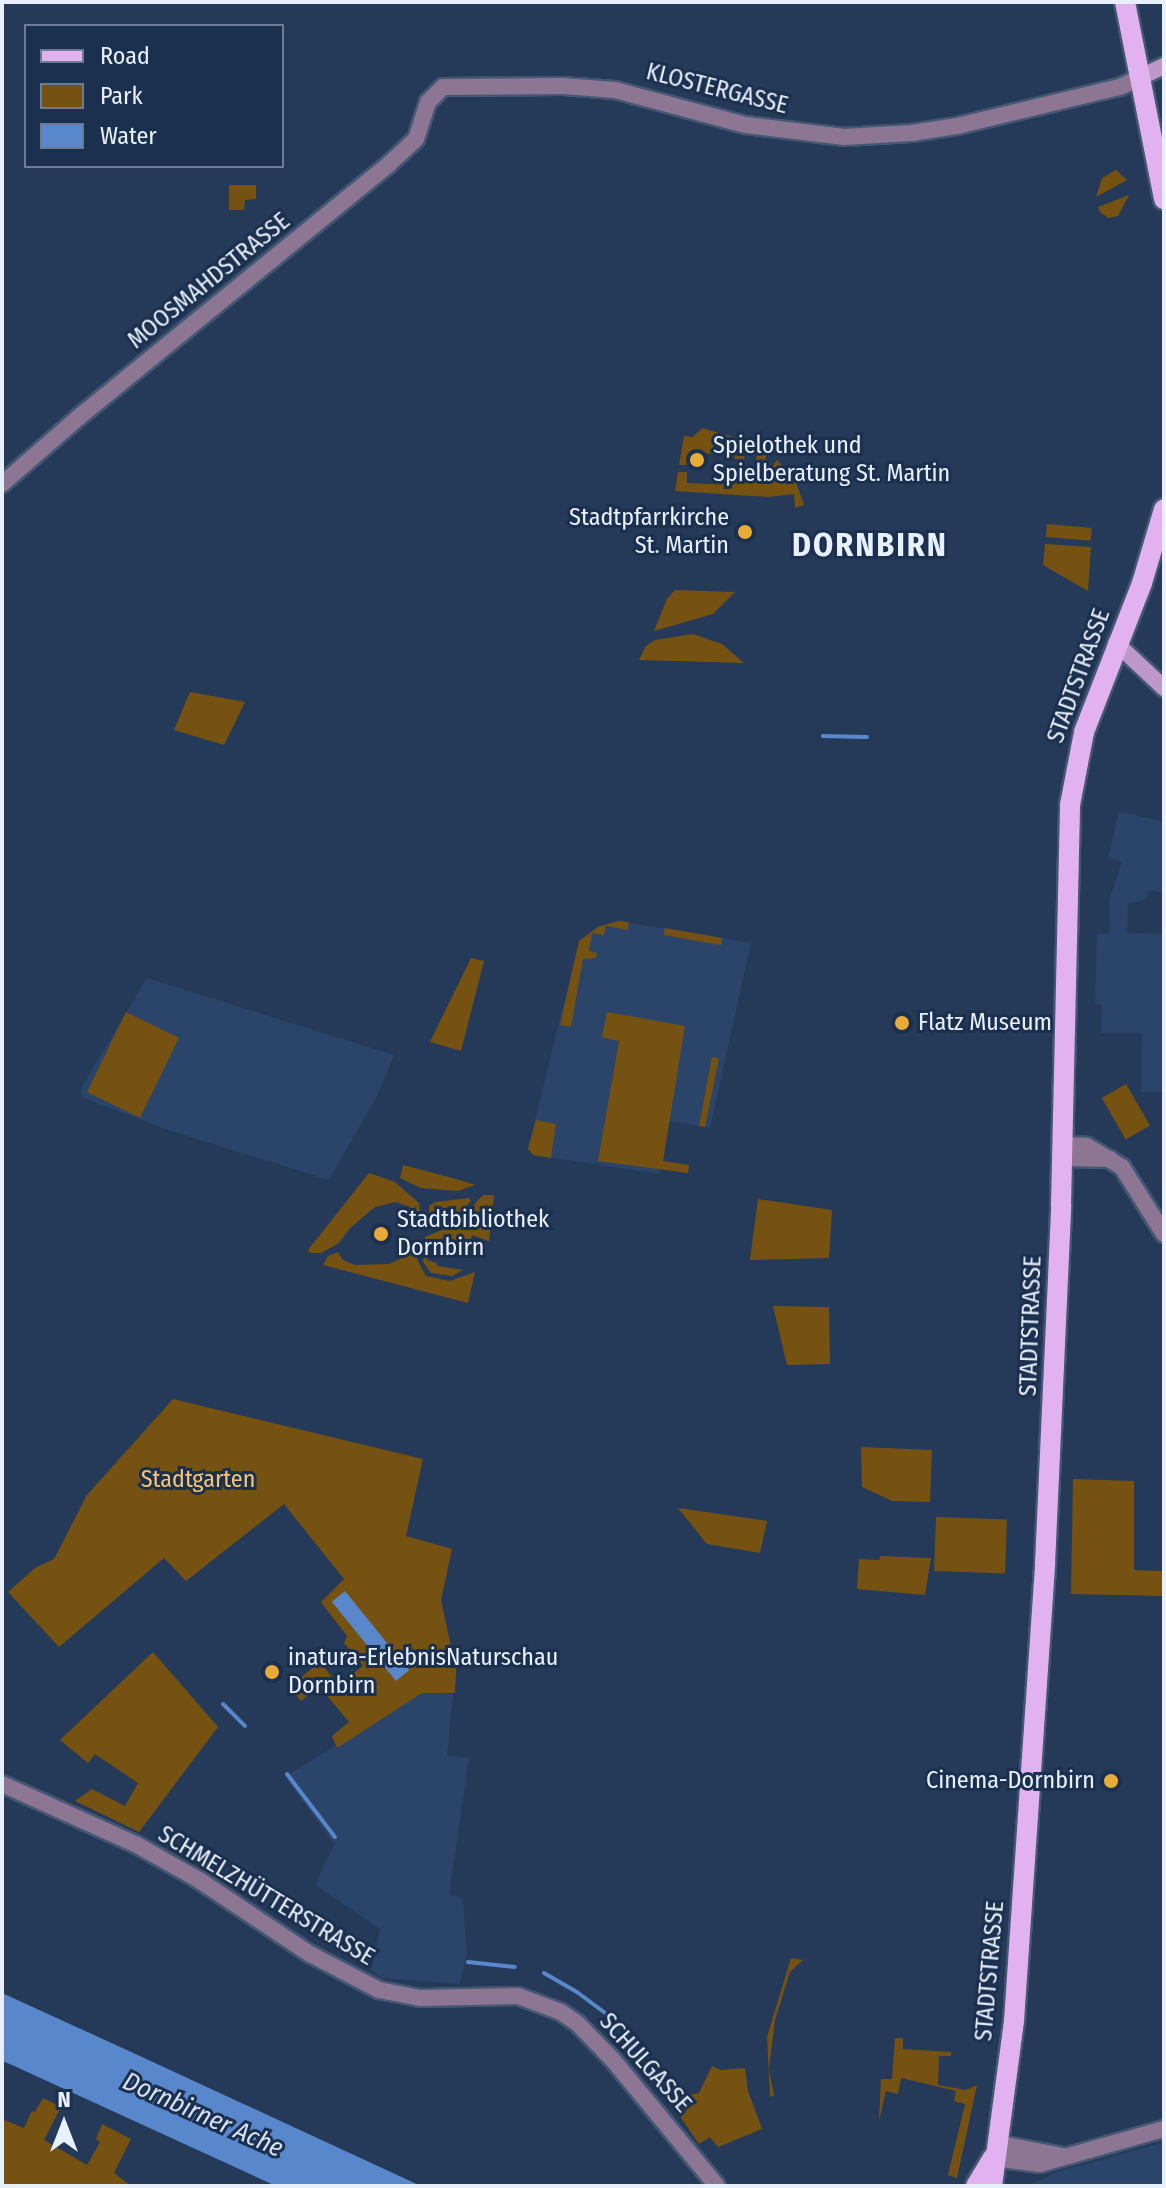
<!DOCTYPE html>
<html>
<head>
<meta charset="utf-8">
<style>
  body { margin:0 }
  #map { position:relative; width:1166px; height:2188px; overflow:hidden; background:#253a59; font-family:"Fira Sans Condensed",sans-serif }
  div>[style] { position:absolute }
  .built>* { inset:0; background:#2b4469 }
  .green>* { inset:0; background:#755211; transform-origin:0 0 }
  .water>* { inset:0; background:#5987cc; transform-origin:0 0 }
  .stream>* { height:4px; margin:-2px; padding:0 2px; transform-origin:2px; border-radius:2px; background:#5987cc }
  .roads { filter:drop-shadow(2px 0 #445773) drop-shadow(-2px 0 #445773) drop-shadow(0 2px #445773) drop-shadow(0 -2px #445773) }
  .tertiary>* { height:16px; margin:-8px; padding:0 8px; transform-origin:8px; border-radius:8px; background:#8d7694 }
  .secondary>* { height:16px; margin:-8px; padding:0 8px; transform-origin:8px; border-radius:8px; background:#bd98c8 }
  .primary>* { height:20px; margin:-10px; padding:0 10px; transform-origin:10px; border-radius:10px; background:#e1b2ef }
  .dots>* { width:22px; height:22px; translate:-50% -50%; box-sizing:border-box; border:4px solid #1b2f4e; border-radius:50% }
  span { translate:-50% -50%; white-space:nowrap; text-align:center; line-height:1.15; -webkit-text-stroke:6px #1b2f4e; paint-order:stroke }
  .street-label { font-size:24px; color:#e8f0fc }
  .poi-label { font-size:24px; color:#e8f0fc }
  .left { translate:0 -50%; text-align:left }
  .right { translate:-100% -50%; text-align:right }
  .park-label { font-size:24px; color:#f7c471 }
  .water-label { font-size:26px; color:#d5e2f5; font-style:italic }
  .district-label { font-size:32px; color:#e8f0fc; font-weight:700; letter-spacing:2px }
  .frame { position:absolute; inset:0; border:4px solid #e8f0fc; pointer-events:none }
  .legend { position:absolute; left:24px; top:24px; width:260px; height:144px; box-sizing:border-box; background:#1b2f4e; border:2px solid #6d7c94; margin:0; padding:10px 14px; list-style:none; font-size:24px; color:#e8f0fc }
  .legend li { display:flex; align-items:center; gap:16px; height:40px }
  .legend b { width:40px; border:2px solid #6d7c94 }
  .north { position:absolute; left:24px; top:2084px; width:80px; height:80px; -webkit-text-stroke:6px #1b2f4e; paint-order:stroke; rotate:0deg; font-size:22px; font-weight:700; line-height:32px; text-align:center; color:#e8f0fc }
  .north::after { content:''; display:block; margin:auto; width:28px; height:36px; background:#e8f0fc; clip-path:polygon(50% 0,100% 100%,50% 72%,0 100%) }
</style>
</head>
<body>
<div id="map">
  <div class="built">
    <div style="clip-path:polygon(1119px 811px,1164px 822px,1164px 893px,1149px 890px,1146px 899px,1128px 904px,1127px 933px,1164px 934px,1164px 1092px,1141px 1092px,1142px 1033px,1101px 1033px,1102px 1005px,1095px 1004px,1097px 934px,1110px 933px,1109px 900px,1122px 862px,1108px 858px)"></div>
    <div style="clip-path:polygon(618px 921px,751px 943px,710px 1128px,669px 1121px,660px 1174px,535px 1155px,528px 1149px,579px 941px,598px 927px)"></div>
    <div style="clip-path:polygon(147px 978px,394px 1055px,376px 1098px,329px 1180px,165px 1129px,82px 1097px,81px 1088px)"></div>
    <div style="clip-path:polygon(422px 1692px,453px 1694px,447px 1755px,469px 1758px,449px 1895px,463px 1898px,467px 1953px,460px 1984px,381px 1978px,371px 1970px,380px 1929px,315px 1885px,334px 1844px,285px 1777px)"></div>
    <div style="clip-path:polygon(1164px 2142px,1164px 2186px,1028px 2186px,1057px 2172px)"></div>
  </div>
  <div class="green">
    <div style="clip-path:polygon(1116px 170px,1127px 180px,1096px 197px,1102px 178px)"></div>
    <div style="clip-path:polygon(229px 185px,256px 185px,256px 199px,245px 200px,244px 210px,229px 210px)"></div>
    <div style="clip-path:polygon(1129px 195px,1118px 216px,1108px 218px,1100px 212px,1098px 207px)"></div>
    <div style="clip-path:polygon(702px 428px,747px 441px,769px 451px,764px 461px,756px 460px,757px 454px,745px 453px,744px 459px,735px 459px,734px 454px,688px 453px,687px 465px,679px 465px,684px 436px,693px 437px)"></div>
    <div style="clip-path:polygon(777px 460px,795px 479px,804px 505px,795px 508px,794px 494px,768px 497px,675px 491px,678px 472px,687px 472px,687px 483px,734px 485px,734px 480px,762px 480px)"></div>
    <div style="left:1047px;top:524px;width:45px;height:13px;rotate:5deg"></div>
    <div style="clip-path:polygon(1045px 544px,1091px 547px,1088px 591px,1043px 565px)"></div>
    <div style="clip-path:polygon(675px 590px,735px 592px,713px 614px,654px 631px,667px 599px)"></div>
    <div style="clip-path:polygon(693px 634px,722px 644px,744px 663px,639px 660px,646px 646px,655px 640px)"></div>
    <div style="clip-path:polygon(190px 692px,245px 702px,224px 745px,174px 730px)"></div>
    <div style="clip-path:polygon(618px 921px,629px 922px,628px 930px,606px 926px,604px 935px,592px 933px,589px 951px,597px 953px,596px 958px,583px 959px,571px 1027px,560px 1025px,579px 941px,598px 927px)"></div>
    <div style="left:665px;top:928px;width:58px;height:7px;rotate:10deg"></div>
    <div style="clip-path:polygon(471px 958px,484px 961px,461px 1051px,430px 1042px)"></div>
    <div style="left:126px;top:1012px;width:59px;height:89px;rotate:26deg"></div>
    <div style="clip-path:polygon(607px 1012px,685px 1026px,663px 1161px,689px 1165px,688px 1173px,598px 1161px,619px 1041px,602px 1037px)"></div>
    <div style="clip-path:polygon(712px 1057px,719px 1058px,705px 1127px,699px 1126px)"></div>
    <div style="left:1126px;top:1084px;width:48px;height:28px;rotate:60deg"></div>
    <div style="clip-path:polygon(536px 1120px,556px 1124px,551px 1158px,533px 1155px,528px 1149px)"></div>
    <div style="clip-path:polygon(403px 1165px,460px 1180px,475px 1185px,458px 1191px,421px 1188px,400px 1178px)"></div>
    <div style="clip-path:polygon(369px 1173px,395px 1182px,419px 1203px,420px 1211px,416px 1214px,410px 1207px,396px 1202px,375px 1207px,350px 1228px,339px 1243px,321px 1253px,310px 1253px,308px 1250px)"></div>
    <div style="clip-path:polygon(483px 1195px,494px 1195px,489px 1241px,472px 1235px,469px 1245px,442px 1238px,440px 1242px,432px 1240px,427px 1260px,437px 1263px,437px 1266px,463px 1270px,452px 1276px,431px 1273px,423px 1262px,425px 1237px,456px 1224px)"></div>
    <div style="clip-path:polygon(469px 1198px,471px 1201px,460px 1213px,444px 1222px,434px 1223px,430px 1219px,429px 1206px,435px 1202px)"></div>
    <div style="clip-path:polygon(758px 1199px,832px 1210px,829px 1258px,750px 1260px)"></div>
    <div style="clip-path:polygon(417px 1240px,417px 1259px,426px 1276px,450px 1281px,475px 1272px,468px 1303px,323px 1265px,328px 1256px,338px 1252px,343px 1260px,355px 1265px,389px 1264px,405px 1257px)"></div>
    <div style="clip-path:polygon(773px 1306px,829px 1307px,830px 1364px,787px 1365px)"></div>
    <div style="clip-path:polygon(173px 1399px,423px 1459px,406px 1536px,452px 1549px,441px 1600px,456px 1670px,455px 1693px,422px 1693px,337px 1748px,332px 1736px,349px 1722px,319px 1686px,301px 1701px,289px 1687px,320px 1662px,338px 1685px,363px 1666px,344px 1643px,347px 1636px,321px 1602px,344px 1579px,284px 1504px,186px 1581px,164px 1558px,59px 1647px,8px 1592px,35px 1568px,54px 1559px,87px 1495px)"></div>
    <div style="clip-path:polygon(861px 1447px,932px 1450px,930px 1502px,892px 1501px,862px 1487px)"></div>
    <div style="clip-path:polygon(1073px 1479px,1134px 1481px,1134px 1570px,1164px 1571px,1164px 1596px,1071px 1594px)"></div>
    <div style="clip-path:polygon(678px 1508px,767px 1521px,760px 1553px,707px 1544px)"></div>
    <div style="left:936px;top:1517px;width:71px;height:54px;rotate:2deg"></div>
    <div style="clip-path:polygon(880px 1556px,931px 1558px,925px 1595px,857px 1589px,859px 1559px,879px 1560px)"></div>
    <div style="clip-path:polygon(153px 1652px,218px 1727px,139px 1832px,75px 1801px,92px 1789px,125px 1806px,138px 1783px,95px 1754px,88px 1763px,60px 1740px)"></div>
    <div style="clip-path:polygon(791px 1958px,803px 1960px,790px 1972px,775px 2020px,769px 2069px,774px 2095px,770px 2097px,767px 2037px)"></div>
    <div style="clip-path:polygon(895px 2038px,903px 2038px,903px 2049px,951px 2052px,951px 2056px,939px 2056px,938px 2085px,966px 2090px,977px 2085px,957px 2178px,948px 2175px,965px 2104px,954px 2101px,956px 2091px,901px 2078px,898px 2094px,886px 2091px,879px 2121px,881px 2079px,892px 2079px)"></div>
    <div style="clip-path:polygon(712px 2066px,721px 2070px,745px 2068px,748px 2091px,762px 2129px,718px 2147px,710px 2137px,699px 2144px,668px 2099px,699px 2093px)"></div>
    <div style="clip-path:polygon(43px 2098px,61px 2107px,44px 2140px,87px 2165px,100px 2142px,96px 2139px,102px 2124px,131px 2139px,114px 2173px,131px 2186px,2px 2186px,2px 2119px,24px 2128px,32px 2111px,35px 2112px)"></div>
  </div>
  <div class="water">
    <div style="left:345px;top:1591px;width:102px;height:17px;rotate:51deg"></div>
    <div style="clip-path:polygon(2px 1993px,129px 2051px,421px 2186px,276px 2186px,12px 2065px,2px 2061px)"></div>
  </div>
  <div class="stream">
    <div style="left:823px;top:736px;width:44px;rotate:1.3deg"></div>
    <div style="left:223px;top:1704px;width:31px;rotate:45deg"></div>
    <div style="left:287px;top:1774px;width:79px;rotate:52.7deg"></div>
    <div style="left:468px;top:1962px;width:47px;rotate:6.1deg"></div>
    <div style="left:544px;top:1973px;width:38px;rotate:30deg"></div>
    <div style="left:577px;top:1992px;width:69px;rotate:36.7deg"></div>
  </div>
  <div class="roads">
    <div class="tertiary">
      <div style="left:2px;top:484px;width:102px;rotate:-41deg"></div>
      <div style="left:79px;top:417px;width:399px;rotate:-39.2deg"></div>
      <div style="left:388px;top:165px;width:38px;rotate:-43deg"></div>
      <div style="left:416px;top:139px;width:39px;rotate:-72deg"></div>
      <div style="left:428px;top:102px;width:21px;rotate:-45deg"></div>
      <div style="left:443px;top:87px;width:120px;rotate:-0.5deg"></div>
      <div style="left:563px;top:86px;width:52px;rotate:4.4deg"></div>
      <div style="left:615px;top:90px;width:136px;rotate:15deg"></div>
      <div style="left:746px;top:125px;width:99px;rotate:7deg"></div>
      <div style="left:844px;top:137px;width:68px;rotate:-3.4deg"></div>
      <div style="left:912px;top:133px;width:46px;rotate:-8.8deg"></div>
      <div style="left:957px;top:126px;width:168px;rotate:-13.5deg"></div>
      <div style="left:1120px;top:87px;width:21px;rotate:-25deg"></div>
      <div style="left:1063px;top:1145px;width:24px;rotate:2deg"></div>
      <div style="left:1087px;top:1146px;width:41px;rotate:31deg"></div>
      <div style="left:1122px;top:1167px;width:79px;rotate:57.9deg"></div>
      <div style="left:1063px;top:1158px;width:47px;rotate:1.2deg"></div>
      <div style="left:2px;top:1784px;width:148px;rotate:24.3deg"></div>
      <div style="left:137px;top:1845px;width:71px;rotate:29.4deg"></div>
      <div style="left:199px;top:1880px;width:133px;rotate:33.7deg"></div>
      <div style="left:310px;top:1954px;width:78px;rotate:27.6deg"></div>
      <div style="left:379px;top:1990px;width:42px;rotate:11deg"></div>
      <div style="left:420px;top:1998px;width:98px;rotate:-1.2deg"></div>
      <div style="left:518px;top:1996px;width:46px;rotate:20.4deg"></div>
      <div style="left:561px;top:2012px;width:21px;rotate:35deg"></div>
      <div style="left:578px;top:2024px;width:50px;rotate:45.8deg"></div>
      <div style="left:613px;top:2060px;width:163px;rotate:50.5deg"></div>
      <div style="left:996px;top:2143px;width:67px;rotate:11.1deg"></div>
      <div style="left:993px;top:2158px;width:47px;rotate:7.3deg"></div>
      <div style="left:1040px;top:2164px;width:129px;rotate:-15.8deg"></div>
    </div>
    <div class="secondary">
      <div style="left:1139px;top:78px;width:28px;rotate:-26deg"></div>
      <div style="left:1116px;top:643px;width:66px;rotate:43.2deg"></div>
    </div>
    <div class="primary">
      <div style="left:1125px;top:2px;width:201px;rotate:78.8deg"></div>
      <div style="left:976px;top:2186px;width:33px;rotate:-59deg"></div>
      <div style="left:992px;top:2186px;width:166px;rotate:-82.4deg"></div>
      <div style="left:1014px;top:2021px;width:458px;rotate:-86.1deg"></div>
      <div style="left:1045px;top:1564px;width:359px;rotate:-87.4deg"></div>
      <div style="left:1061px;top:1205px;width:400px;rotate:-88.7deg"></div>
      <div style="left:1070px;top:805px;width:74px;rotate:-79.1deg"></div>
      <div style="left:1084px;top:732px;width:160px;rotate:-68.7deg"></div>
      <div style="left:1142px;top:583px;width:77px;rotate:-73.4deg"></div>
    </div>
  </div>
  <div class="dots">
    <div style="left:697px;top:460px;background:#e9ab38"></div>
    <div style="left:745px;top:532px;background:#e9ab38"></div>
    <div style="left:902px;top:1023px;background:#e9ab38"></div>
    <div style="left:381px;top:1234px;background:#e9ab38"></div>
    <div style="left:272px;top:1672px;background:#e9ab38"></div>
    <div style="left:1111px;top:1781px;background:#e9ab38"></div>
  </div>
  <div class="street-label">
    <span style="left:717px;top:89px;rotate:14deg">KLOSTERGASSE</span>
    <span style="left:209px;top:281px;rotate:-39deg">MOOSMAHDSTRASSE</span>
    <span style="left:1079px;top:676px;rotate:-70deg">STADTSTRASSE</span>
    <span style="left:1031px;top:1326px;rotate:-88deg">STADTSTRASSE</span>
    <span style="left:266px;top:1896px;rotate:31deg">SCHMELZHÜTTERSTRASSE</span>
    <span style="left:990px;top:1971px;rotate:-85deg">STADTSTRASSE</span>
    <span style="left:645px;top:2063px;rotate:48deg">SCHULGASSE</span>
  </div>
  <div class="poi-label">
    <span class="left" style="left:713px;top:460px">Spielothek und<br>Spielberatung St. Martin</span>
    <span class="right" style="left:729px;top:532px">Stadtpfarrkirche<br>St. Martin</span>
    <span class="left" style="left:918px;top:1023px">Flatz Museum</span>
    <span class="left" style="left:397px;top:1234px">Stadtbibliothek<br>Dornbirn</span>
    <span class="left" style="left:288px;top:1672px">inatura-ErlebnisNaturschau<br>Dornbirn</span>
    <span class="right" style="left:1095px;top:1781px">Cinema-Dornbirn</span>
  </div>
  <div class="park-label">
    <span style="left:198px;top:1480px">Stadtgarten</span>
  </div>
  <div class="water-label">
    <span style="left:203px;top:2115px;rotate:24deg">Dornbirner Ache</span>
  </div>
  <div class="district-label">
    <span style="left:870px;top:545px">DORNBIRN</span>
  </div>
  <div class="frame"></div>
  <ul class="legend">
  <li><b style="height:10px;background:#e1b2ef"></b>Road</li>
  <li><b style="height:22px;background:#755211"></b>Park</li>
  <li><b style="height:22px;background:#5987cc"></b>Water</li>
  </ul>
  <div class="north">N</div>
</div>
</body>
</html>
